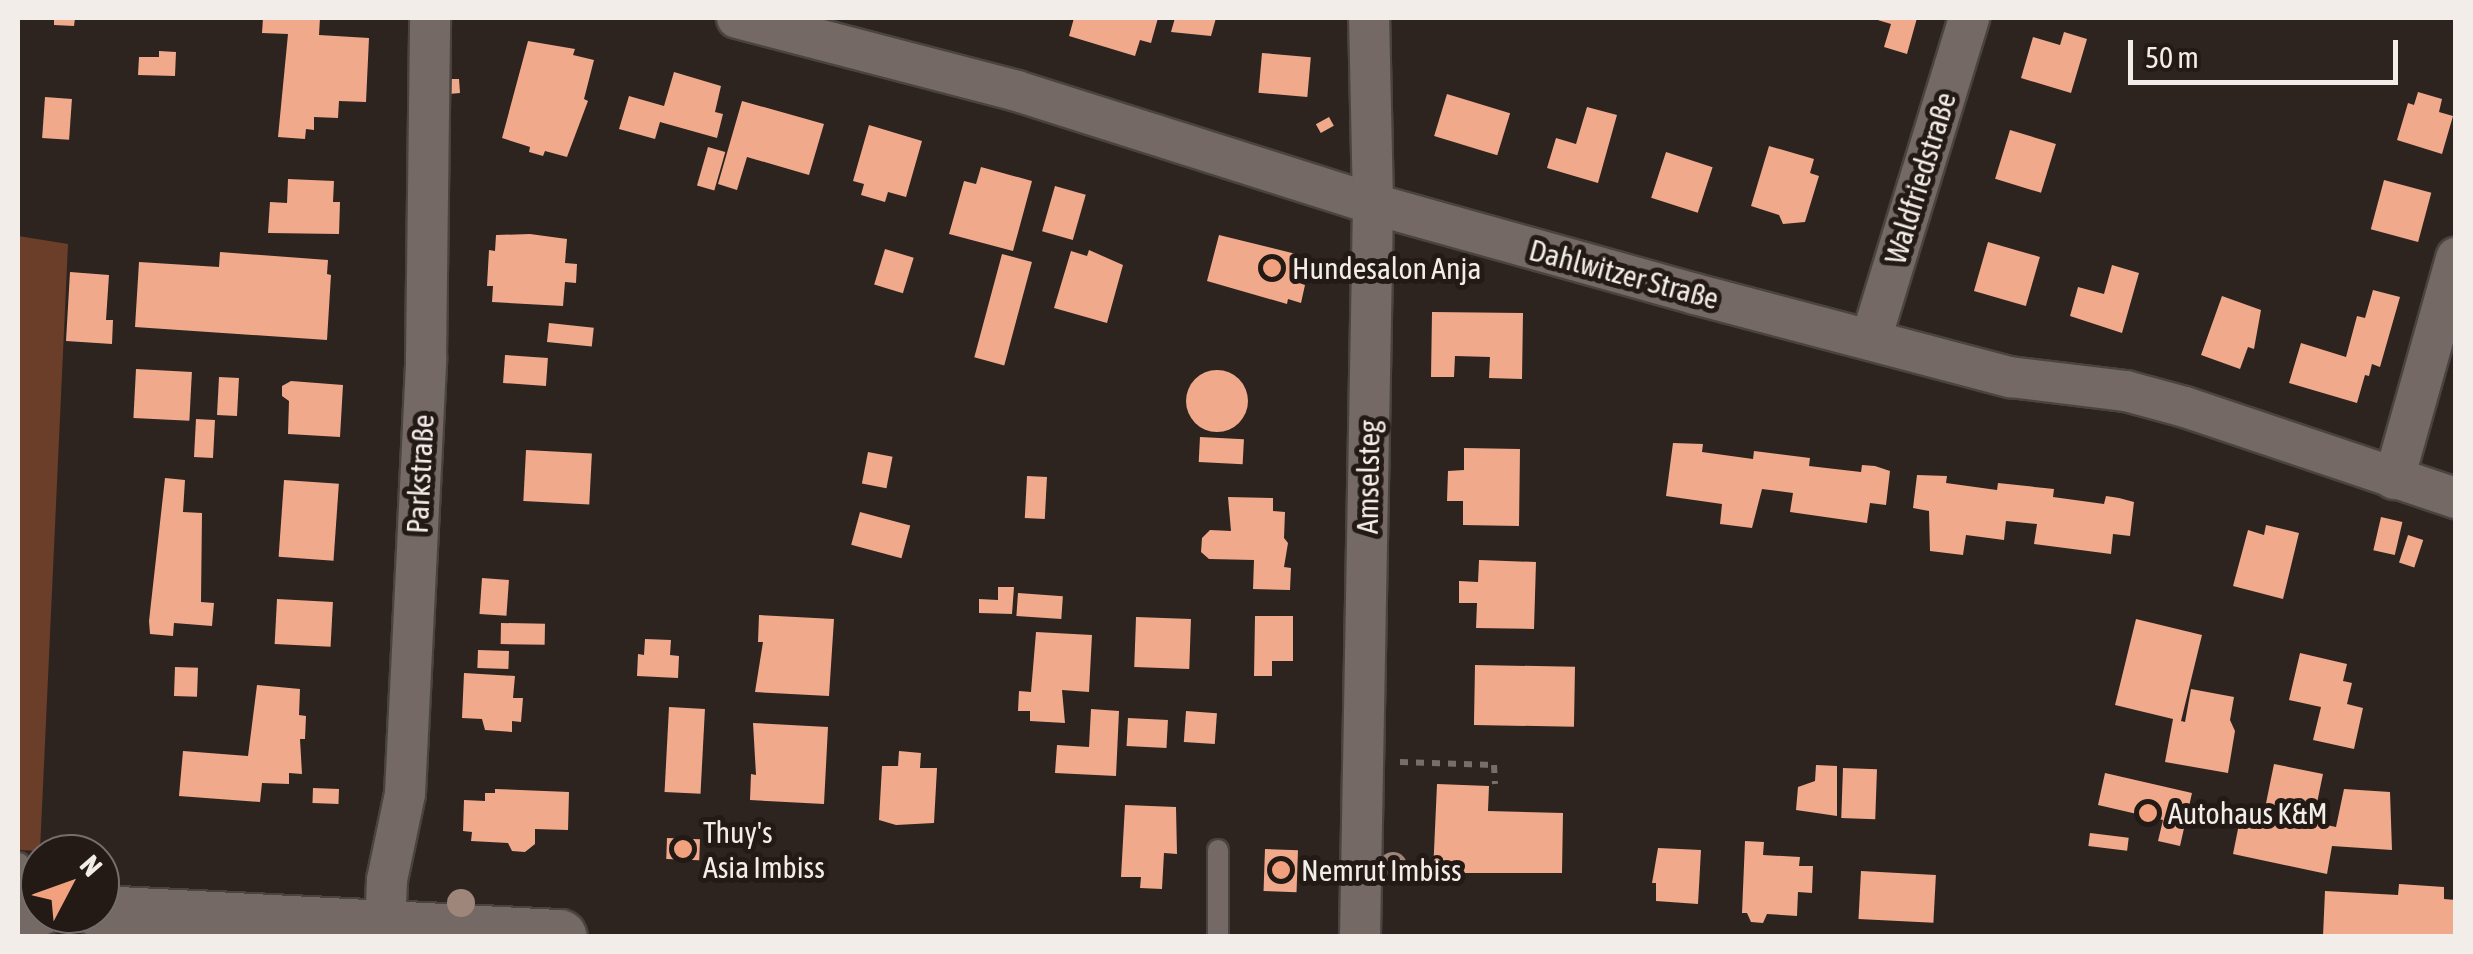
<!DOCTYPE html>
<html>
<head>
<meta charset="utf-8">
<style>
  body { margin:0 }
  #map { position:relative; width:2473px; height:954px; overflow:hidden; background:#2d2420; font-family:"Asap Condensed",sans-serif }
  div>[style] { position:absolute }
  .green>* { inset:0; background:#6b3e2a }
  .building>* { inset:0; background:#f1a98b; transform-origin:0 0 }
  .round { border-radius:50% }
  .path>* { height:6px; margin-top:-3px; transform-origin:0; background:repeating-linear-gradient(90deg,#766e6b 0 8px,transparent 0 16px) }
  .roads { filter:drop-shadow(2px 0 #4a433f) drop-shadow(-2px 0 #4a433f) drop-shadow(0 2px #4a433f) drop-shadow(0 -2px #4a433f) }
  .service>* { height:20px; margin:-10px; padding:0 10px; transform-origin:10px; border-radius:10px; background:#746964 }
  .minor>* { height:40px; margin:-20px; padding:0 20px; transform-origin:20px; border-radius:20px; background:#746964 }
  .tertiary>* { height:52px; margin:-26px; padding:0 26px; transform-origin:26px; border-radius:26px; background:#746964 }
  .trees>* { width:28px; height:28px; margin:-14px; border-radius:50%; background:#9f867b }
  .dots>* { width:28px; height:28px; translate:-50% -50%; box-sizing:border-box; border:5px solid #231a16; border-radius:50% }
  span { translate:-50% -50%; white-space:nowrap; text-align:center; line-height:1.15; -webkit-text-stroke:10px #231a16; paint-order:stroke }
  .street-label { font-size:30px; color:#f3edea }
  .poi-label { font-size:30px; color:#f3edea }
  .left { translate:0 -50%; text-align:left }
  .frame { position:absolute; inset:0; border:20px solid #f3edea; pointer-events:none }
  .north { position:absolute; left:20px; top:834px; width:100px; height:100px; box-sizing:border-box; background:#231a16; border:2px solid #766e6b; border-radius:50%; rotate:49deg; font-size:28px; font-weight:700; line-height:40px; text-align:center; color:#f3edea }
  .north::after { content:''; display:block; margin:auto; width:35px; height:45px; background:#f2a17e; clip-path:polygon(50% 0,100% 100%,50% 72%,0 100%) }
  .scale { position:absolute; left:2128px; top:40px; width:270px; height:45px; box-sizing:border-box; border:5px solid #f3edea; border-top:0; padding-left:12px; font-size:30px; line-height:35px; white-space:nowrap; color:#f3edea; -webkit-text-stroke:8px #231a16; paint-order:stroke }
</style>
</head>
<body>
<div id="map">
  <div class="green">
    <div style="clip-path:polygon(18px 236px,68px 244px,40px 851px,18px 850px)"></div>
  </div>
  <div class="building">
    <div style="clip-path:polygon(54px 18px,75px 18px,74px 26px,54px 25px)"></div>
    <div style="clip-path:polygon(263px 18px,320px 18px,319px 35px,369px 38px,366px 102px,339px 101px,338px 118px,314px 117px,314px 130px,306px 129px,305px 139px,278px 137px,288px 34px,262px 33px)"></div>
    <div style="clip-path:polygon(1074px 18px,1158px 18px,1151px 43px,1140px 40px,1135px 56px,1069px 36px)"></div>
    <div style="clip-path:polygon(1175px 18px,1216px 18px,1211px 36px,1171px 32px)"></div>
    <div style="clip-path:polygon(1871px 18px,1917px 18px,1907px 54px,1884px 47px,1891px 24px)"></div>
    <div style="clip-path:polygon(2064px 32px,2087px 39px,2071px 93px,2021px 78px,2033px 37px,2060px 45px)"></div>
    <div style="clip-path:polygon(528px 41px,575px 49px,573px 55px,594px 60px,584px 99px,588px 101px,567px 157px,545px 151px,543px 156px,529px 152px,530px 147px,502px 138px)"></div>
    <div style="clip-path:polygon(159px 51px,176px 52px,175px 76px,138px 75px,139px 57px,159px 57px)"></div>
    <div style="left:1262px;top:53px;width:49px;height:40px;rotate:5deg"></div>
    <div style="clip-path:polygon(674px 72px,721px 86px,715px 112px,723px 114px,717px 138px,660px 122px,655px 139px,619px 129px,629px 96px,664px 106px)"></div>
    <div style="clip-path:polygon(449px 79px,459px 79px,460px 93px,449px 94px)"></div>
    <div style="clip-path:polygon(2418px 92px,2442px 99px,2439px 112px,2453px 116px,2442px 154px,2397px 140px,2408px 103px,2414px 105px)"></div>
    <div style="left:1447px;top:94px;width:66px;height:44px;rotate:17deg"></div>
    <div style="left:45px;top:97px;width:27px;height:41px;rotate:4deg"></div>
    <div style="clip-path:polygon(742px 101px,824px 124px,809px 175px,747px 157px,737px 190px,718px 184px)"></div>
    <div style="clip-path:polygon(1587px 107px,1617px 115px,1598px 183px,1547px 168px,1556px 138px,1576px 144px)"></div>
    <div style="left:1329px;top:117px;width:10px;height:15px;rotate:61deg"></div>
    <div style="clip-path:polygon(869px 125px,922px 141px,906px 197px,888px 192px,885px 202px,861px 195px,864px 184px,853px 181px)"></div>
    <div style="left:2010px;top:130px;width:48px;height:51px;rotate:17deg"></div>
    <div style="clip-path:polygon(1769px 146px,1814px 159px,1810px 173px,1819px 176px,1805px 222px,1783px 224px,1779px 215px,1751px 206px)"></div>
    <div style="left:708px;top:147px;width:18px;height:40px;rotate:16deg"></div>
    <div style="left:1666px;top:152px;width:49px;height:48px;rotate:18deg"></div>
    <div style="clip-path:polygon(981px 167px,1032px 181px,1013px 251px,949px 234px,964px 181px,976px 184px)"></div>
    <div style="clip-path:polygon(288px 179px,334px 181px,333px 202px,340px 202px,339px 234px,268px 233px,270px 202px,287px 203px)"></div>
    <div style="left:2384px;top:180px;width:49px;height:51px;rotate:15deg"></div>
    <div style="left:1055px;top:186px;width:32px;height:47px;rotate:16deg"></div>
    <div style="clip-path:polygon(530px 234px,567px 239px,565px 263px,577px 264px,576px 283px,565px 282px,563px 306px,492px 302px,493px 286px,487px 286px,489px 250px,495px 251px,496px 235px)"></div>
    <div style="clip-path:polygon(1219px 235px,1300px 255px,1293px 281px,1305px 285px,1301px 303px,1288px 299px,1287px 304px,1207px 281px)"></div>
    <div style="left:1988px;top:242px;width:54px;height:51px;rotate:16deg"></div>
    <div style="left:885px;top:249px;width:30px;height:37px;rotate:17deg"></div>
    <div style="clip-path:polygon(1089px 250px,1123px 265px,1107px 323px,1054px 308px,1071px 251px,1087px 256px)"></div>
    <div style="clip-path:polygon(220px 252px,328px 260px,327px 274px,331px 275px,327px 340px,135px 327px,139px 262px,219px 267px)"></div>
    <div style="left:1002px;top:254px;width:31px;height:107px;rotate:15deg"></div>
    <div style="clip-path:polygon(2112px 265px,2139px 273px,2122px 333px,2070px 316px,2078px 287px,2104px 294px)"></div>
    <div style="clip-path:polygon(70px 272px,109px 275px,106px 320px,113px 320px,112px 344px,66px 341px)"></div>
    <div style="clip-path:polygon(2373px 290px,2400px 297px,2380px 367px,2372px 364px,2369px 376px,2365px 375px,2357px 403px,2289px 383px,2301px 343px,2346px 357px,2357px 316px,2365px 318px)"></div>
    <div style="clip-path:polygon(2222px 296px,2261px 310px,2254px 349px,2248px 347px,2240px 369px,2201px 355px)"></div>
    <div style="clip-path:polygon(1432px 312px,1523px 313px,1522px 379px,1489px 378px,1490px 357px,1455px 356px,1454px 377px,1431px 377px)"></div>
    <div style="left:549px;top:323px;width:45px;height:19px;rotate:6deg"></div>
    <div style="left:505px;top:355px;width:43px;height:28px;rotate:4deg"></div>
    <div style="left:136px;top:369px;width:56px;height:49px;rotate:3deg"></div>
    <div class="round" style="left:1186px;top:370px;width:62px;height:62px"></div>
    <div style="left:219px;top:377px;width:20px;height:38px;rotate:3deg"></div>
    <div style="clip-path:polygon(291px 381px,343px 385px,340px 437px,288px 434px,289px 401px,282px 396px,282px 386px)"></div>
    <div style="left:196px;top:419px;width:19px;height:38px;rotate:3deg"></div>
    <div style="left:1200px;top:437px;width:44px;height:25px;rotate:3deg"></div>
    <div style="clip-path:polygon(1673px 443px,1703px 444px,1702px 452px,1753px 459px,1754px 451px,1810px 458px,1809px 466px,1861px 472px,1862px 465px,1875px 466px,1890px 471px,1886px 505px,1870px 503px,1867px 523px,1790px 512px,1793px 493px,1762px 489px,1752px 528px,1720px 524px,1722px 504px,1666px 496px)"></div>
    <div style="clip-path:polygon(1464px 448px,1520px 449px,1519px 526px,1463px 525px,1463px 501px,1447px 501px,1448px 471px,1464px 470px)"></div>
    <div style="left:526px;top:450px;width:66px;height:51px;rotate:3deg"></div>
    <div style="left:868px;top:452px;width:25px;height:32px;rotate:11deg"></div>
    <div style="clip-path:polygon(1917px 475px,1947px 476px,1946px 483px,1997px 490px,1998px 483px,2054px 489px,2053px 497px,2104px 504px,2106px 496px,2119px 498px,2134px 502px,2130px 536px,2113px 534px,2111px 554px,2034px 544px,2037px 524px,2006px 521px,2004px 540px,1966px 535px,1963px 555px,1930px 551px,1929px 511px,1913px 508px)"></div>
    <div style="left:1027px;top:476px;width:20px;height:42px;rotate:3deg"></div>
    <div style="clip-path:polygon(165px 478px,185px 480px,183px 512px,202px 513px,201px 602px,214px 603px,212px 626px,174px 623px,173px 636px,150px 634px,149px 621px)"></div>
    <div style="left:284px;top:480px;width:55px;height:77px;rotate:4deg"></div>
    <div style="clip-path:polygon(1228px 497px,1273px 498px,1273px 511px,1285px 512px,1284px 538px,1288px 543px,1284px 567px,1291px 568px,1290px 590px,1253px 589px,1254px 560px,1209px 559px,1201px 552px,1202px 538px,1210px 530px,1231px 531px)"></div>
    <div style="left:860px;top:512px;width:52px;height:34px;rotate:15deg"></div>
    <div style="left:2381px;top:517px;width:22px;height:34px;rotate:13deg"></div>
    <div style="clip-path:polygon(2266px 525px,2299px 533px,2283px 599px,2233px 586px,2248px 530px,2264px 535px)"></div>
    <div style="left:2408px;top:535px;width:16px;height:29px;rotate:18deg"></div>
    <div style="clip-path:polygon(1479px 560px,1536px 562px,1534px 629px,1476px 628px,1477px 603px,1459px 603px,1459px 581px,1478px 582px)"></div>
    <div style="left:482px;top:578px;width:27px;height:36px;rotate:4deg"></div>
    <div style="clip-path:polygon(998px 587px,1014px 587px,1012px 614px,979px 613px,979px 599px,998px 600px)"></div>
    <div style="left:1018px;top:593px;width:45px;height:23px;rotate:4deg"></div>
    <div style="left:277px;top:599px;width:56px;height:45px;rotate:3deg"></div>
    <div style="clip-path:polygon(759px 615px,834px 619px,829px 696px,755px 692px,763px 642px,758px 642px)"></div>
    <div style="clip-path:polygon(1255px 616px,1293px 616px,1293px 661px,1272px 661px,1272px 676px,1254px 676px)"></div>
    <div style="left:1136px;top:617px;width:55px;height:50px;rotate:2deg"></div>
    <div style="clip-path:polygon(2136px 619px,2202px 635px,2181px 721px,2185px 722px,2191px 689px,2234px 697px,2230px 720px,2235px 731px,2228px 773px,2165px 762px,2173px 719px,2115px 705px)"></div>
    <div style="left:501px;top:623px;width:44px;height:21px;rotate:1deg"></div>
    <div style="clip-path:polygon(1036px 632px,1092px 635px,1089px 692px,1062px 690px,1065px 723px,1030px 721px,1030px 711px,1018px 711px,1019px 691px,1031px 692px)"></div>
    <div style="clip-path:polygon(645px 639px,671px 640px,670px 655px,679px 656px,678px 678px,637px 676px,638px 654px,644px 655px)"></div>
    <div style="left:478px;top:650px;width:31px;height:18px;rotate:2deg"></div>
    <div style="clip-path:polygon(2300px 653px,2347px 664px,2343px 681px,2352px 683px,2347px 704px,2363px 708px,2354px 749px,2313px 740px,2321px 707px,2289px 700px)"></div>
    <div style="left:1475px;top:665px;width:100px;height:60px;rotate:1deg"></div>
    <div style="left:175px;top:667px;width:23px;height:29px;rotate:2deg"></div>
    <div style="clip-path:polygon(464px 673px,515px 676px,513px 698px,523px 698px,521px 722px,512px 721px,512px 732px,485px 730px,482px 719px,462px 718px)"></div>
    <div style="clip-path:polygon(257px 685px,300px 689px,299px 715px,306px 716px,305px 739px,300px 739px,302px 774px,289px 773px,289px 784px,262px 783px,260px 802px,179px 796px,183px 751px,248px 756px)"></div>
    <div style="left:669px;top:707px;width:36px;height:85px;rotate:3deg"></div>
    <div style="clip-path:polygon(1091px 709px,1119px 711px,1116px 776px,1055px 773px,1057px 745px,1089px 747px)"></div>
    <div style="left:1186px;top:711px;width:31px;height:31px;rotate:4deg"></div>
    <div style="left:1128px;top:718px;width:40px;height:28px;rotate:3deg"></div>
    <div style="clip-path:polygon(753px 723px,828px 727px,824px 804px,750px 800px,751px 774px,756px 775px)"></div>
    <div style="clip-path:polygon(899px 751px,921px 753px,920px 768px,937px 768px,934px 823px,896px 825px,879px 820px,882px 766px,898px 766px)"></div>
    <div style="clip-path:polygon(2274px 764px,2323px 774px,2313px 822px,2336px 827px,2344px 789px,2390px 792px,2392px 850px,2332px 846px,2327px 874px,2233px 854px,2241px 814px,2263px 818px)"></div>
    <div style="clip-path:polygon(1816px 765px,1837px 766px,1837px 816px,1796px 810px,1798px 787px,1815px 781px)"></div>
    <div style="left:1843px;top:768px;width:34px;height:50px;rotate:2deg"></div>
    <div style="clip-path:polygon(2105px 773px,2192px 793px,2180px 846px,2158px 841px,2163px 820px,2098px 805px)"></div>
    <div style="clip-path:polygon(1437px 784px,1489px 786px,1488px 811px,1563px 813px,1562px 873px,1433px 873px)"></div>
    <div style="left:313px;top:788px;width:26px;height:15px;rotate:2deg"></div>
    <div style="clip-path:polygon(495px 789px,569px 792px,568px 830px,535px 829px,535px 844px,525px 852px,512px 851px,508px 843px,471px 841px,472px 832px,463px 831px,464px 800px,485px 801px,485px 793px,495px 793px)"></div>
    <div style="clip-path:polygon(1125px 805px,1176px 807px,1177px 854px,1164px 853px,1162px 889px,1140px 888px,1141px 877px,1121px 877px)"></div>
    <div style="left:2090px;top:833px;width:39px;height:13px;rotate:7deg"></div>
    <div style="left:667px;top:838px;width:33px;height:21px;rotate:2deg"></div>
    <div style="clip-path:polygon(1745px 841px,1764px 842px,1763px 855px,1800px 857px,1799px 866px,1813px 866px,1812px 893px,1798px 892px,1797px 916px,1767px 914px,1763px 923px,1751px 922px,1747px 913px,1742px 913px)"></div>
    <div style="clip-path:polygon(1658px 848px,1701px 850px,1698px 904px,1656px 901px,1656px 883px,1652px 883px)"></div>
    <div style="left:1265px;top:849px;width:33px;height:42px;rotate:2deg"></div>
    <div style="left:1861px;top:871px;width:75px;height:48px;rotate:3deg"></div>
    <div style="clip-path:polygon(2399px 884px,2444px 887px,2444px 899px,2456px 900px,2456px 936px,2323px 936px,2325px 891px,2398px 895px)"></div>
  </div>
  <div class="path">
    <div style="left:1400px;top:762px;width:94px;rotate:1.8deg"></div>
    <div style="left:1494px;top:765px;width:19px;rotate:87deg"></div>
  </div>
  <div class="roads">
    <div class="service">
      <div style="left:19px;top:863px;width:43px;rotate:90deg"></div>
      <div style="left:1218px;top:936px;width:86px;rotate:-90deg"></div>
    </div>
    <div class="minor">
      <div style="left:737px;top:18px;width:289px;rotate:14.6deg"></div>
      <div style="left:1017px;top:91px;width:374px;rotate:17.6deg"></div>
      <div style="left:1373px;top:204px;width:334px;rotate:15.6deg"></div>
      <div style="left:1695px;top:294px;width:326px;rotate:14.8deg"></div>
      <div style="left:2010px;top:377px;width:117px;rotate:6.9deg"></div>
      <div style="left:2126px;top:391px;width:61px;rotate:15.2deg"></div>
      <div style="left:2185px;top:407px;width:286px;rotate:18.6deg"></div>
      <div style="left:1871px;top:339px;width:336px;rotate:-73deg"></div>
      <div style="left:2394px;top:479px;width:230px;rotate:-74.3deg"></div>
      <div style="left:385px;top:928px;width:48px;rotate:-87.6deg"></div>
      <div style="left:387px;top:880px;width:88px;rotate:-78.2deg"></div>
      <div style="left:405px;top:794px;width:437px;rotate:-87.2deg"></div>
      <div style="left:426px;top:358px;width:340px;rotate:-89.3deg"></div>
      <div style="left:1360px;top:936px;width:732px;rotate:-88.98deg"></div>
      <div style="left:1373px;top:204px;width:186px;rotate:-91.2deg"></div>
    </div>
    <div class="tertiary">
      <div style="left:18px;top:908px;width:22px;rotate:3deg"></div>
      <div style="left:100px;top:912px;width:461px;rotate:3deg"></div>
    </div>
  </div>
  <div class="trees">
    <div style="left:1393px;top:866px"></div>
    <div style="left:461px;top:903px"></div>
  </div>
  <div class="dots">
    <div style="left:1272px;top:268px;background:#f2a17e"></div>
    <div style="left:2148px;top:813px;background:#f2a17e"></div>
    <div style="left:683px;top:849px;background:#f2a17e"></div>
    <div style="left:1281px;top:870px;background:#f2a17e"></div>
  </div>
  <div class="street-label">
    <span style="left:1920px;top:178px;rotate:-73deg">Waldfriedstraße</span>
    <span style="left:1624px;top:274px;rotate:15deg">Dahlwitzer Straße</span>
    <span style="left:420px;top:474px;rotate:-87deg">Parkstraße</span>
    <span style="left:1368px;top:477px;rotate:-89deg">Amselsteg</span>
  </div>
  <div class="poi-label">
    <span class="left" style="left:1292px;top:268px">Hundesalon Anja</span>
    <span class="left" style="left:2168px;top:813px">Autohaus K&amp;M</span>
    <span class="left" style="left:703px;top:849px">Thuy's<br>Asia Imbiss</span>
    <span class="left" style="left:1301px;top:870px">Nemrut Imbiss</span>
  </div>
  <div class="frame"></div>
  <div class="north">N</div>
  <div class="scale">50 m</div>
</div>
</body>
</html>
